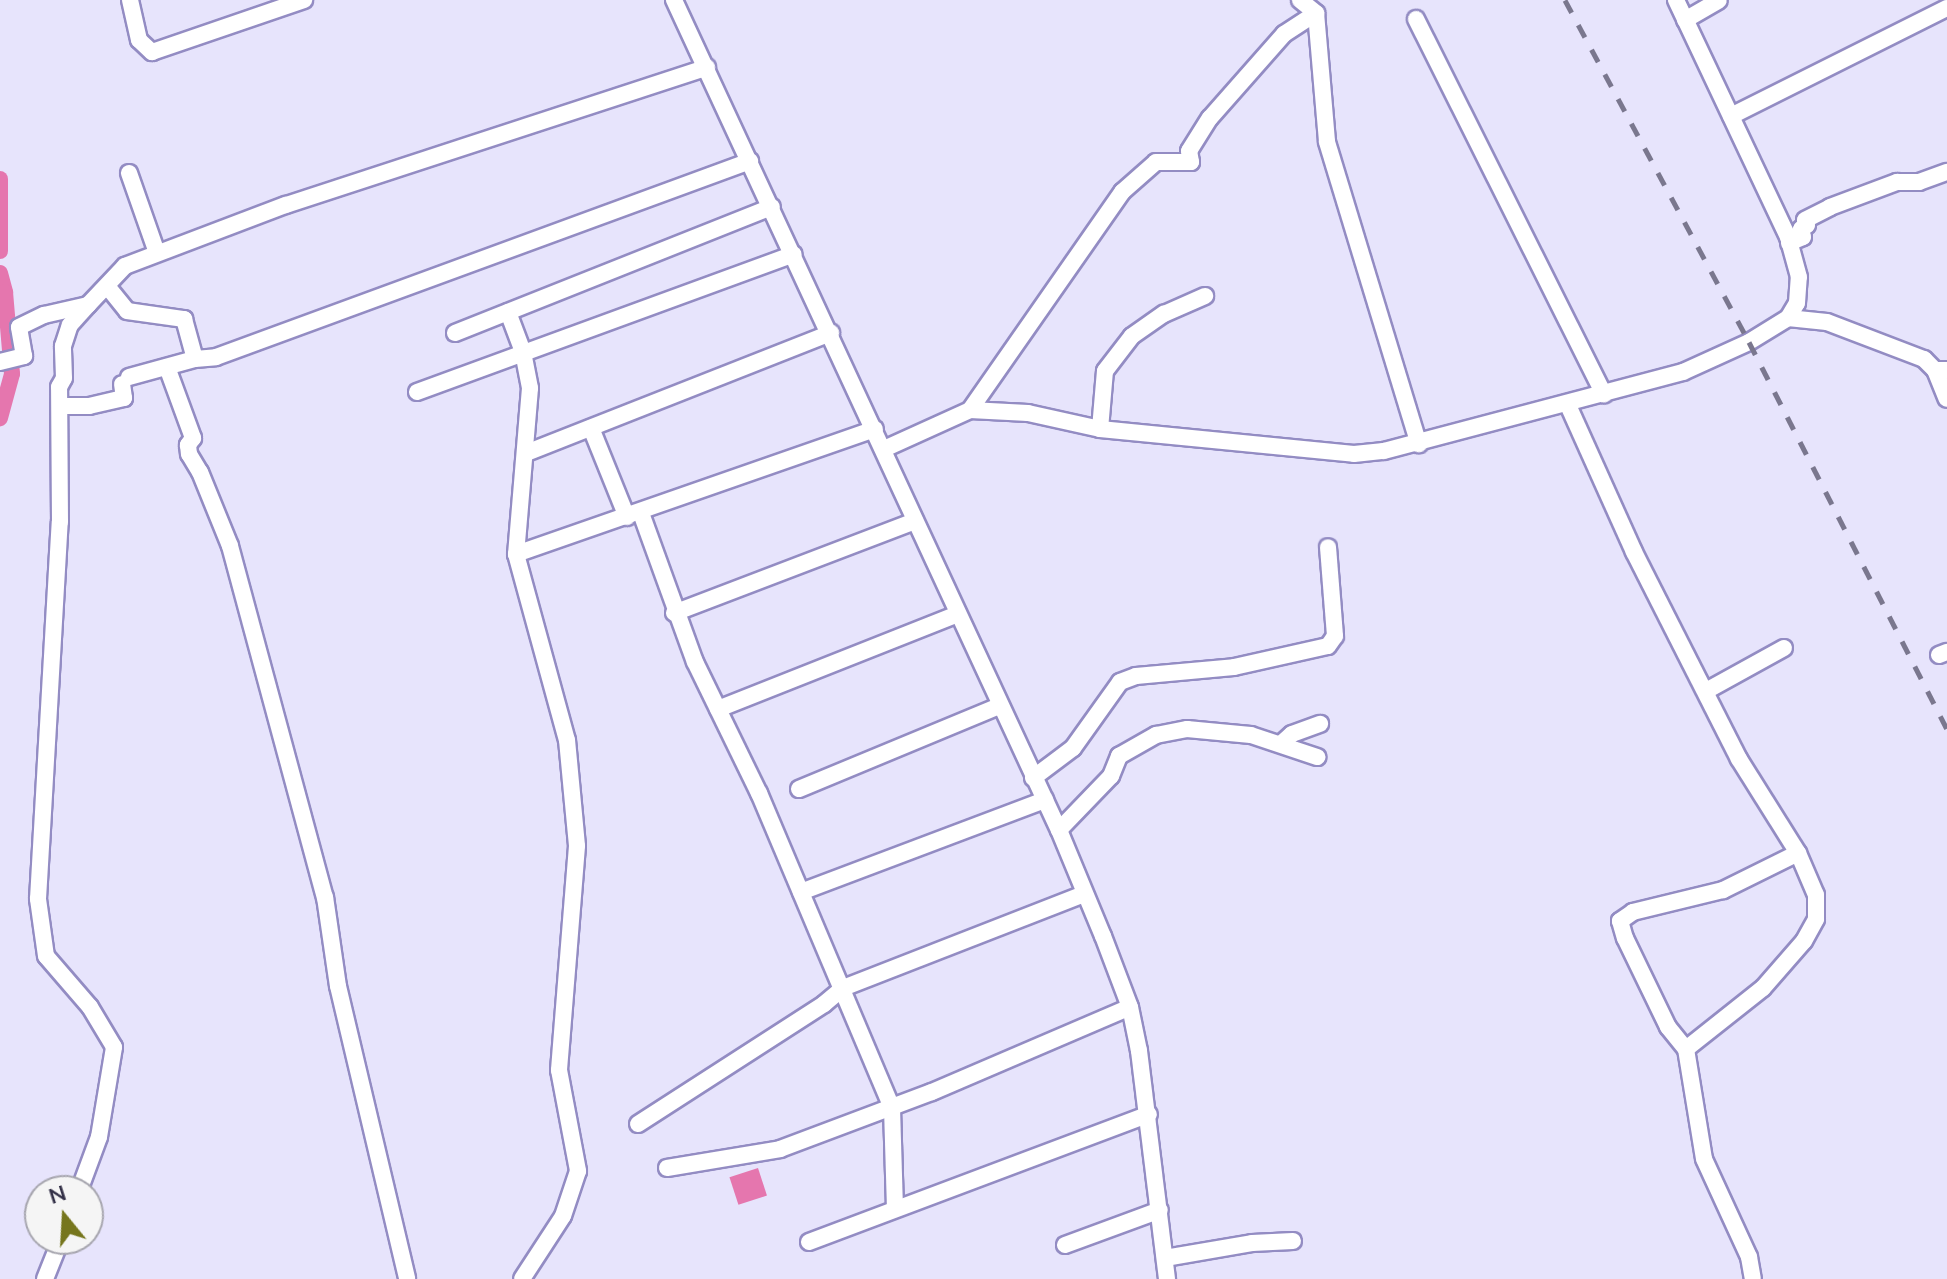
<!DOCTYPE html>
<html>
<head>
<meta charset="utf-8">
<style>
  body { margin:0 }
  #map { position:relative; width:1947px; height:1279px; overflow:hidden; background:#e7e4fc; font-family:Mulish,sans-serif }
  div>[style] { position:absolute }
  .water>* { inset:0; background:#e576ae; transform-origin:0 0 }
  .canal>* { height:16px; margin:-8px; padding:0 8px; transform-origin:8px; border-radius:8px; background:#e576ae }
  .roads { filter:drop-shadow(2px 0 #938cc3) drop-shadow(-2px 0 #938cc3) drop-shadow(0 2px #938cc3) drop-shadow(0 -2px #938cc3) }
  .minor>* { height:16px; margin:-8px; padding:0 8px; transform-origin:8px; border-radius:8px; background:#fff }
  .rail>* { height:5px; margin-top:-2.5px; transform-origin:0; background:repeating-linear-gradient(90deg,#7a778e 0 14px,transparent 0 28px) }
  span { translate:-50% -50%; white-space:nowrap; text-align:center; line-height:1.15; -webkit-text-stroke:8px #f5f5f5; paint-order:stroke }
  .north { position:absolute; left:24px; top:1175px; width:80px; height:80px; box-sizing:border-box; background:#f5f5f5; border:2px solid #a7a6af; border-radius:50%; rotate:342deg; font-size:22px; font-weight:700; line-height:32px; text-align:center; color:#333047 }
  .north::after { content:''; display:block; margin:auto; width:28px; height:36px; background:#76761d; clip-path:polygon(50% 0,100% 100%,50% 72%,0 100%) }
</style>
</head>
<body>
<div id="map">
  <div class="water">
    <div style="left:758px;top:1168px;width:29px;height:30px;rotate:72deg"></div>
  </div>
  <div class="canal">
    <div style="left:0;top:179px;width:72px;rotate:90deg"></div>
    <div style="left:0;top:273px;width:20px;rotate:75deg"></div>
    <div style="left:5px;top:292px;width:82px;rotate:85.1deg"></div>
    <div style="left:12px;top:374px;width:46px;rotate:105.3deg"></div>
  </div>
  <div class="roads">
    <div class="minor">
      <div style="left:130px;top:0;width:41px;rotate:77.3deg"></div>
      <div style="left:139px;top:40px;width:18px;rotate:43deg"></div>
      <div style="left:152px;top:52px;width:161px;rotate:-18.9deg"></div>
      <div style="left:674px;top:0;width:915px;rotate:65.12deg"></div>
      <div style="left:1059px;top:830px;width:115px;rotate:67.5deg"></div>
      <div style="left:1103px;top:936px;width:76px;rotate:69.2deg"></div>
      <div style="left:1130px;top:1007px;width:45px;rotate:78.4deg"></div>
      <div style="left:1139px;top:1051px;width:230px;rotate:83deg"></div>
      <div style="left:1300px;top:0;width:21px;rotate:39deg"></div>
      <div style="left:1416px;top:19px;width:420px;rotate:63.4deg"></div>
      <div style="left:1685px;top:20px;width:39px;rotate:-30deg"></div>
      <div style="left:1731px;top:116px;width:241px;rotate:-26.6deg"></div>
      <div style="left:129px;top:173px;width:85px;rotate:70.7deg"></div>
      <div style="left:1789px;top:243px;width:15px;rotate:-23deg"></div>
      <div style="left:1803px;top:237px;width:8px;rotate:-104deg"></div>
      <div style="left:1801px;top:229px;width:7px;rotate:-34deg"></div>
      <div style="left:1807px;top:225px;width:5px;rotate:-112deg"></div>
      <div style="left:1805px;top:220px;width:28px;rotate:-27deg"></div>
      <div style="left:1830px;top:207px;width:72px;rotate:-20.5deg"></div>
      <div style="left:1897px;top:182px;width:22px"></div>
      <div style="left:1919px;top:182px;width:30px;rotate:-20deg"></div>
      <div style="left:107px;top:286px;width:32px;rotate:51deg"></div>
      <div style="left:127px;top:311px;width:58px;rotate:8deg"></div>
      <div style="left:184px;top:319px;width:41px;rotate:74.6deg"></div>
      <div style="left:195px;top:359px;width:21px;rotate:-5deg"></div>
      <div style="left:216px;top:357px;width:569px;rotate:-20.16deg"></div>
      <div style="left:508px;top:312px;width:43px;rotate:69.4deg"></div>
      <div style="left:523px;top:352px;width:37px;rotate:79deg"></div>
      <div style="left:530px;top:388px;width:167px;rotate:94.8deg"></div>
      <div style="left:516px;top:554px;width:193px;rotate:74.7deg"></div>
      <div style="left:567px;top:740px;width:106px;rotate:84.6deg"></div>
      <div style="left:577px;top:846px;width:225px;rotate:94.6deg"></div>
      <div style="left:559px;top:1070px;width:103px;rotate:79.3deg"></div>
      <div style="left:578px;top:1171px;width:47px;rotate:108.4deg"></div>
      <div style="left:563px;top:1216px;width:75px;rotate:123.1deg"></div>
      <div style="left:1788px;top:318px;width:39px;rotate:6deg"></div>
      <div style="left:1827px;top:322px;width:104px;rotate:20.9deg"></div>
      <div style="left:1924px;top:359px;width:16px;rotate:45deg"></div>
      <div style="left:455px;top:333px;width:341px;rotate:-21.7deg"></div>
      <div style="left:0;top:362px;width:25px;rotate:-14deg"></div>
      <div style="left:24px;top:356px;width:29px;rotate:-100deg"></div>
      <div style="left:19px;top:327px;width:28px;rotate:-26deg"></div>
      <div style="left:44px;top:315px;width:45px;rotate:-12.8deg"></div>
      <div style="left:88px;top:305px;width:54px;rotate:-46.5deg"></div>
      <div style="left:125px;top:266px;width:172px;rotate:-20.8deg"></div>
      <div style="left:286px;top:205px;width:443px;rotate:-18.1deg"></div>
      <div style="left:167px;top:367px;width:76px;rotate:69.9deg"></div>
      <div style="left:193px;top:438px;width:9px;rotate:126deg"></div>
      <div style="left:188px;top:445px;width:9px;rotate:84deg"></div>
      <div style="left:189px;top:454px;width:21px;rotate:59deg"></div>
      <div style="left:200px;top:472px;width:80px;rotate:67.9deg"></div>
      <div style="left:230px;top:546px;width:364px;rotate:74.9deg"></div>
      <div style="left:325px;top:897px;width:90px;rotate:81.7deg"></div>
      <div style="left:338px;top:986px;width:301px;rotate:76.7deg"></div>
      <div style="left:1947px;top:370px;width:12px;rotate:180deg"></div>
      <div style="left:1935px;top:370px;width:31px;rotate:68deg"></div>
      <div style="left:129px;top:377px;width:68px;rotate:-15.3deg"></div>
      <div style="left:417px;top:392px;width:401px;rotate:-20.1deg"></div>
      <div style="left:1568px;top:405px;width:161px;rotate:65.8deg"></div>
      <div style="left:1634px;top:552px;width:232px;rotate:63.1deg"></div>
      <div style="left:1739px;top:759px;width:111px;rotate:57.9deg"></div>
      <div style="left:60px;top:406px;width:29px"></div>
      <div style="left:89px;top:406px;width:36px;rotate:-13deg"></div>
      <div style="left:124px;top:398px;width:14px;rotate:-98deg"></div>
      <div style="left:970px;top:410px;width:266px;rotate:-55.1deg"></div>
      <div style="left:1122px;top:192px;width:45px;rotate:-41.4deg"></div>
      <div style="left:1156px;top:162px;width:35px"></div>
      <div style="left:1191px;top:162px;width:11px;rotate:-100deg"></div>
      <div style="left:1189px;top:151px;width:39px;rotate:-58deg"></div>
      <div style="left:1210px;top:118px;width:112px;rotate:-48.6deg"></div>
      <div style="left:1284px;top:34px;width:38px;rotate:-33deg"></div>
      <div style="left:1316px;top:13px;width:129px;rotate:85.1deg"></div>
      <div style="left:1327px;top:142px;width:316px;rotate:73.1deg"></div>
      <div style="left:591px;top:428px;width:96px;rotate:68deg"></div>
      <div style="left:1100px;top:429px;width:58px;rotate:-85.1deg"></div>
      <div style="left:1105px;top:371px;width:44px;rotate:-52.4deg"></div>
      <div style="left:1132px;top:336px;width:39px;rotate:-35deg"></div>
      <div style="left:1164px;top:314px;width:45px;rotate:-23.7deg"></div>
      <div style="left:884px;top:449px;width:94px;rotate:-24.4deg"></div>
      <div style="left:970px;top:410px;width:58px;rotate:3deg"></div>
      <div style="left:1028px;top:413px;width:74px;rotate:12.5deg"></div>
      <div style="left:1100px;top:429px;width:255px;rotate:5.6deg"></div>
      <div style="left:1354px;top:454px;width:30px;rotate:-6deg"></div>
      <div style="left:1384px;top:451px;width:309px;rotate:-14.8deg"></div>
      <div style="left:1683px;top:372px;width:72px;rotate:-24.4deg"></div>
      <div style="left:1749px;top:342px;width:46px;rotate:-31.6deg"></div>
      <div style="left:1788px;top:318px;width:17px;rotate:-59deg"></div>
      <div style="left:1797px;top:303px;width:26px;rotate:-86deg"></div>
      <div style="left:1799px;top:277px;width:41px;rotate:-105.4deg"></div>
      <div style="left:1788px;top:237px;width:262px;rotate:-115.3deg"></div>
      <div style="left:526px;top:453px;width:328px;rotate:-21.5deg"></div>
      <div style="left:641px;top:513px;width:158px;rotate:70.1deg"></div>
      <div style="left:695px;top:662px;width:146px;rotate:64deg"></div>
      <div style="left:759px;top:793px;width:342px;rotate:67.1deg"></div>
      <div style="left:892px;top:1108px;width:100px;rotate:88.3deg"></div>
      <div style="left:516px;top:554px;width:380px;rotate:-19.2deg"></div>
      <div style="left:674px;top:613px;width:258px;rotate:-20.9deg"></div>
      <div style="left:1939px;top:655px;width:9px;rotate:-21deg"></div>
      <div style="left:1706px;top:691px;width:89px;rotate:-28.9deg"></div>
      <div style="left:718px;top:709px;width:258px;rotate:-21.6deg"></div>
      <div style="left:1282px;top:743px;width:13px;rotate:-42deg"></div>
      <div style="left:1292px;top:734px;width:30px;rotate:-20deg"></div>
      <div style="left:1033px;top:778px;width:50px;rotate:-36.9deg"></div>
      <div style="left:1073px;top:748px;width:81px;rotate:-54.5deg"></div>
      <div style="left:1120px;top:682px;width:17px;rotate:-21deg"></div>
      <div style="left:1136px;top:676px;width:98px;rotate:-5.2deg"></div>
      <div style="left:1234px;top:667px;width:96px;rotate:-12.6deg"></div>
      <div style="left:1328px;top:646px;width:12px;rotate:-55deg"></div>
      <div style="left:1335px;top:636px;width:89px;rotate:-94.5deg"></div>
      <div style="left:799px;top:789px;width:217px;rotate:-22.5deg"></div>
      <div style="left:1059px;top:830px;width:75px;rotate:-46.1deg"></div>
      <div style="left:1111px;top:776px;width:22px;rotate:-68deg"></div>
      <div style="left:1119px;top:756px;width:43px;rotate:-29.6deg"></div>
      <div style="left:1156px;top:735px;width:32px;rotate:-11deg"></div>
      <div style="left:1187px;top:729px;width:64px;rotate:5.4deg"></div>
      <div style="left:1251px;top:735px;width:70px;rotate:18.4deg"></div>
      <div style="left:801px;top:892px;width:261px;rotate:-20.7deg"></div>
      <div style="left:1686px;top:1049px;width:98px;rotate:-38.4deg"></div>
      <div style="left:1763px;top:988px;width:62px;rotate:-48.9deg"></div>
      <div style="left:1804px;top:941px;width:25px;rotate:-61deg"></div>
      <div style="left:1816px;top:919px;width:24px;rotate:-90deg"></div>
      <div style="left:1816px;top:895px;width:46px;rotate:-113.2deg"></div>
      <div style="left:1798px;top:853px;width:84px;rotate:153.7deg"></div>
      <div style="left:1723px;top:890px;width:93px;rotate:166.3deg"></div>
      <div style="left:1633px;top:912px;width:16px;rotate:145deg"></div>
      <div style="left:1620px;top:921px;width:18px;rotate:74deg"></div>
      <div style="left:1625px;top:938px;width:99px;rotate:64.2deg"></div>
      <div style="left:1668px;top:1027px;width:28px;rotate:51deg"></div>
      <div style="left:1686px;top:1049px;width:111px;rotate:80.7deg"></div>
      <div style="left:1704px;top:1159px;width:108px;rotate:65.3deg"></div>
      <div style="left:1749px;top:1257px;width:22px;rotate:80deg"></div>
      <div style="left:638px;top:1124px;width:221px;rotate:-32.8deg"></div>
      <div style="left:824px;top:1004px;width:25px;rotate:-40deg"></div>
      <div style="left:843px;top:988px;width:259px;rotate:-21.3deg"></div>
      <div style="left:667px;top:1168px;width:115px;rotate:-9.5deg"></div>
      <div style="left:780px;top:1149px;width:162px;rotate:-20.6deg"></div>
      <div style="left:932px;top:1092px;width:215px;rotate:-23.2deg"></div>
      <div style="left:79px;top:1191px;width:58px;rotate:-69.7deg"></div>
      <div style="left:99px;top:1137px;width:91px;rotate:-80.5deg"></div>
      <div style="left:114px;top:1047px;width:47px;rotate:-121deg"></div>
      <div style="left:90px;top:1007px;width:67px;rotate:-130.8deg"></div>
      <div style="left:46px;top:956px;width:58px;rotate:-98deg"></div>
      <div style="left:38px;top:899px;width:378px;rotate:-86.7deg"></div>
      <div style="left:60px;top:522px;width:135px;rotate:-90.4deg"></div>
      <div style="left:59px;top:387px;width:10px;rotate:-61deg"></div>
      <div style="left:64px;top:378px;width:32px;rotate:-92deg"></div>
      <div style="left:63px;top:346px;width:22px;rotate:-72deg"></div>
      <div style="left:70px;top:325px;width:27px;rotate:-48deg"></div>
      <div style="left:809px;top:1242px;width:363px;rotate:-20.6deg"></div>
      <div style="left:1065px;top:1245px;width:101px;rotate:-20.2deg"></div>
      <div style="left:1165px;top:1258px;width:88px;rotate:-9.8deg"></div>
      <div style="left:1252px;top:1243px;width:41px;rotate:-2.8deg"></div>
      <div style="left:45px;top:1279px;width:43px;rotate:-68.2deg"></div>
    </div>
  </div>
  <div class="rail">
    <div style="left:1565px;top:0;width:388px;rotate:61.7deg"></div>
    <div style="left:1749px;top:342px;width:435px;rotate:62.9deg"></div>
  </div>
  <div class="north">N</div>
</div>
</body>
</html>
